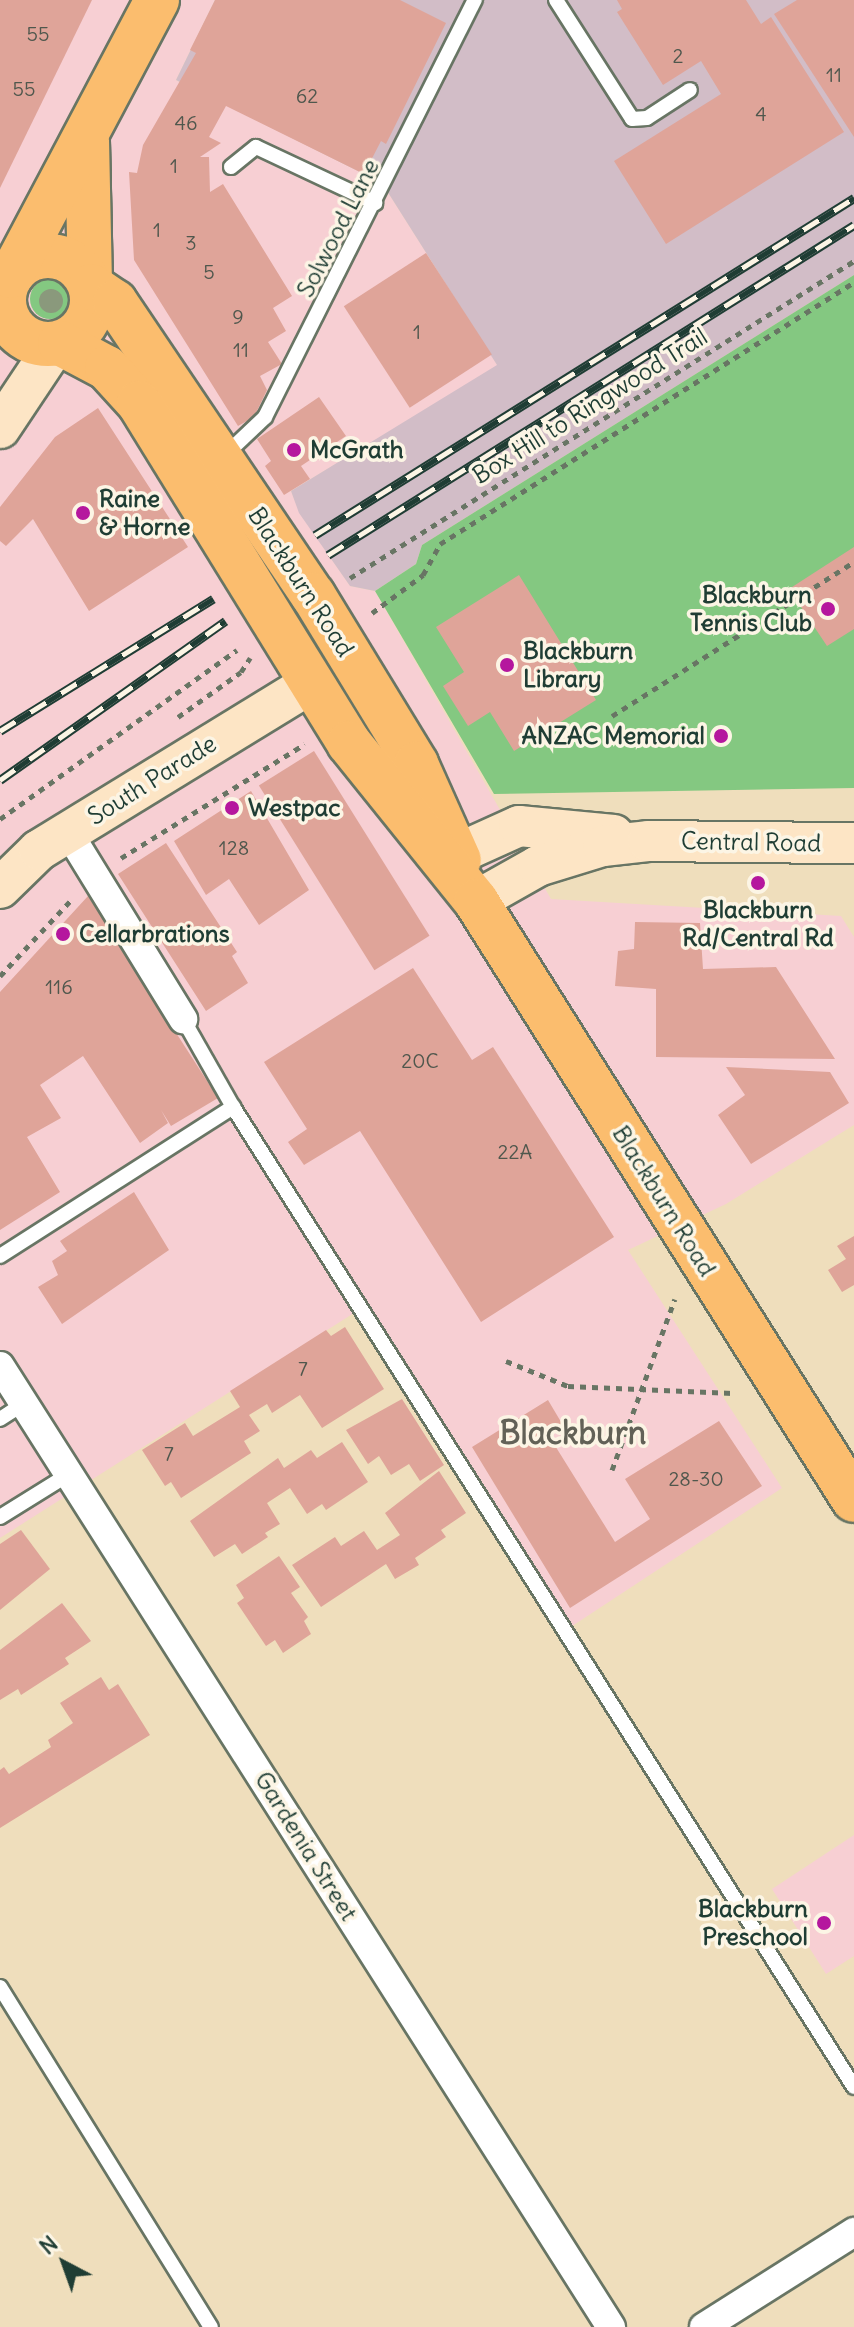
<!DOCTYPE html>
<style>
body{margin:0}
#map{position:relative;width:854px;height:2327px;overflow:hidden;background:#efdebc;font-family:Delius,sans-serif}
div>[style]{position:absolute}
[style*='--x']{left:calc(var(--x)*1px);top:calc(var(--y)*1px);width:calc(var(--w)*1px);rotate:calc(var(--a)*1deg)}
.built>*{inset:0;background:#f7cfd3}
.industrial>*{inset:0;background:#d2bdc7}
.green>*{inset:0;background:#84c881}
.round{border-radius:50%}
.building>*{inset:0;background:#dfa499;transform-origin:0 0}
.path>*{height:5px;margin-top:-2.5px;transform-origin:0;background:repeating-linear-gradient(90deg,#687564 0 6px,transparent 0 12px)}
.roads{filter:drop-shadow(2px 0 #687564) drop-shadow(-2px 0 #687564) drop-shadow(0 2px #687564) drop-shadow(0 -2px #687564)}
.lane>*{height:14px;margin:-7px;padding:0 7px;transform-origin:7px;border-radius:7px;background:#fff}
.street>*{height:28px;margin:-14px;padding:0 14px;transform-origin:14px;border-radius:14px;background:#fff}
.secondary>*{height:40px;margin:-20px;padding:0 20px;transform-origin:20px;border-radius:20px;background:#fde5c5}
.primary>*{height:44px;margin:-22px;padding:0 22px;transform-origin:22px;border-radius:22px;background:#fbbd6e}
.primary>.ring{margin:-22px;padding:0;box-sizing:content-box;background:none;border:44px solid #fbbd6e;border-radius:50%}
.rail>*{height:9px;margin-top:-4.5px;transform-origin:0;background:repeating-linear-gradient(90deg,#fcf5e5 0 18px,#1f3d34 0 36px);box-sizing:border-box;border-block:2px solid #1f3d34}
.trees>*{width:24px;height:24px;margin:-12px;border-radius:50%;background:#8a997c}
.dots>*{width:22px;height:22px;translate:-50% -50%;box-sizing:border-box;border:4px solid #fcf5e5;border-radius:50%}
span{translate:-50% -50%;white-space:nowrap;text-align:center;line-height:1.15;-webkit-text-stroke:7px #fcf5e5;paint-order:stroke}
.number-label{font-size:20px;color:#4f574d}
.number-label span{-webkit-text-stroke-width:0}
.street-label{font-size:24px;color:#1f3d34}
.poi-label{font-size:24px;color:#1f3d34;font-weight:700}
.left{translate:0 -50%;text-align:left}
.right{translate:-100% -50%;text-align:right}
.district-label{font-size:32px;color:#626157;font-weight:700}
.north{position:absolute;left:24px;top:2223px;width:80px;height:80px;-webkit-text-stroke:6px #fcf5e5;paint-order:stroke;rotate:319deg;font-size:22px;font-weight:700;line-height:32px;text-align:center;color:#1f3d34}
.north::after{content:'';display:block;margin:auto;width:28px;height:36px;background:#1f3d34;clip-path:polygon(50% 0,100% 100%,50% 72%,0 100%)}
</style>
<div id="map">
<div class="built">
<i style="clip-path:polygon(0 0,215px 0,176px 80px,382px 183px,498px 366px,291px 491px,300px 513px,350px 586px,375px 591px,551px 899px,841px 916px,854px 937px,854px 1125px,726px 1204px,628px 1250px,782px 1488px,557px 1636px,354px 1313px,0 1538px)"></i>
<i style="clip-path:polygon(854px 1835px,854px 1956px,826px 1974px,772px 1889px)"></i>
</div>
<div class="industrial">
<i style="clip-path:polygon(215px 0,854px 0,854px 275px,422px 545px,416px 564px,375px 591px,350px 586px,299px 513px,291px 491px,497px 365px,382px 183px,176px 80px)"></i>
</div>
<div class="green">
<i style="clip-path:polygon(854px 275px,854px 788px,494px 794px,375px 591px,416px 564px,422px 545px)"></i>
<i class="round" style="left:30px;top:279px;width:40px;height:40px"></i>
</div>
<div class="building">
<i style="clip-path:polygon(0 0,92px 0,0 188px)"></i>
<i style="clip-path:polygon(215px 0,400px 0,446px 23px,386px 144px,381px 141px,364px 174px,226px 106px,209px 137px,221px 143px,200px 157px,209px 157px,210px 192px,223px 184px,292px 296px,273px 308px,286px 331px,268px 342px,282px 364px,260px 376px,267px 390px,254px 417px,238px 426px,134px 260px,129px 172px,137px 173px,143px 145px,196px 53px,190px 50px)"></i>
<i style="clip-path:polygon(617px 0,746px 0,761px 24px,771px 17px,844px 132px,666px 244px,614px 161px,721px 94px,701px 61px,663px 85px,617px 12px,622px 9px)"></i>
<i style="clip-path:polygon(797px 0,854px 0,854px 137px,774px 14px)"></i>
<i style="left:426px;top:253px;width:121px;height:98px;rotate:57deg"></i>
<i style="clip-path:polygon(319px 397px,346px 436px,301px 466px,310px 479px,284px 495px,265px 466px,271px 461px,257px 439px)"></i>
<i style="clip-path:polygon(98px 408px,188px 547px,89px 611px,33px 519px,6px 546px,0 541px,0 507px,55px 437px)"></i>
<i style="clip-path:polygon(854px 547px,854px 629px,827px 646px,789px 589px)"></i>
<i style="clip-path:polygon(519px 575px,596px 700px,514px 751px,490px 712px,468px 726px,443px 686px,464px 672px,436px 627px)"></i>
<i style="left:314px;top:751px;width:218px;height:65px;rotate:58deg"></i>
<i style="clip-path:polygon(251px 791px,309px 890px,259px 925px,229px 879px,206px 895px,174px 841px)"></i>
<i style="clip-path:polygon(166px 843px,237px 952px,232px 956px,248px 983px,206px 1011px,118px 874px)"></i>
<i style="clip-path:polygon(88px 896px,218px 1098px,171px 1126px,161px 1110px,168px 1123px,140px 1143px,83px 1056px,40px 1085px,61px 1118px,27px 1137px,60px 1192px,0 1230px,0 992px)"></i>
<i style="clip-path:polygon(635px 922px,700px 923px,703px 969px,776px 967px,835px 1059px,656px 1057px,656px 989px,615px 986px,618px 951px,634px 949px)"></i>
<i style="clip-path:polygon(413px 968px,472px 1060px,493px 1047px,614px 1237px,481px 1322px,360px 1131px,304px 1165px,288px 1142px,307px 1129px,264px 1062px)"></i>
<i style="clip-path:polygon(726px 1067px,830px 1072px,849px 1103px,751px 1164px,718px 1115px,745px 1095px)"></i>
<i style="clip-path:polygon(134px 1192px,169px 1250px,62px 1324px,38px 1287px,58px 1275px,52px 1261px,67px 1251px,60px 1241px)"></i>
<i style="clip-path:polygon(854px 1236px,854px 1285px,842px 1292px,828px 1270px,846px 1259px,837px 1246px)"></i>
<i style="clip-path:polygon(345px 1327px,384px 1389px,322px 1428px,300px 1395px,272px 1413px,267px 1404px,249px 1415px,260px 1431px,244px 1441px,251px 1453px,181px 1498px,171px 1482px,165px 1486px,142px 1450px,185px 1423px,193px 1436px,240px 1407px,230px 1391px,326px 1330px,331px 1336px)"></i>
<i style="clip-path:polygon(402px 1399px,444px 1465px,420px 1481px,409px 1464px,391px 1475px,379px 1456px,368px 1464px,346px 1430px)"></i>
<i style="clip-path:polygon(548px 1400px,564px 1427px,549px 1436px,615px 1542px,650px 1519px,625px 1479px,719px 1421px,762px 1486px,570px 1608px,472px 1447px)"></i>
<i style="clip-path:polygon(342px 1442px,368px 1482px,326px 1510px,322px 1504px,307px 1514px,290px 1488px,267px 1503px,280px 1524px,265px 1533px,268px 1537px,242px 1554px,235px 1544px,214px 1557px,190px 1521px,278px 1458px,284px 1468px,311px 1450px,317px 1458px)"></i>
<i style="clip-path:polygon(439px 1471px,466px 1513px,441px 1530px,446px 1537px,415px 1558px,419px 1565px,395px 1579px,386px 1564px,321px 1607px,292px 1565px,335px 1537px,341px 1546px,364px 1531px,377px 1550px,400px 1535px,385px 1513px)"></i>
<i style="clip-path:polygon(21px 1530px,50px 1569px,0 1610px,0 1544px)"></i>
<i style="clip-path:polygon(279px 1556px,300px 1587px,291px 1593px,308px 1617px,304px 1621px,311px 1634px,283px 1653px,275px 1640px,266px 1646px,237px 1603px,244px 1598px,236px 1585px)"></i>
<i style="clip-path:polygon(62px 1603px,91px 1641px,65px 1658px,69px 1664px,21px 1695px,18px 1689px,0 1700px,0 1650px)"></i>
<i style="clip-path:polygon(101px 1677px,109px 1690px,118px 1684px,150px 1735px,0 1828px,0 1770px,4px 1767px,9px 1774px,51px 1747px,48px 1740px,73px 1723px,60px 1703px)"></i>
</div>
<div class="path">
<i style="--x:350;--y:578;--w:595;--a:-32.17"></i>
<i style="--x:372;--y:613;--w:64;--a:-36.7"></i>
<i style="--x:423;--y:575;--w:35;--a:-61"></i>
<i style="--x:440;--y:544;--w:490;--a:-32.3"></i>
<i style="--x:612;--y:716;--w:287;--a:-32.5"></i>
<i style="--x:178;--y:717;--w:77;--a:-35.5"></i>
<i style="--x:241;--y:672;--w:17;--a:-57"></i>
<i style="--x:0;--y:819;--w:291;--a:-35.5"></i>
<i style="--x:121;--y:858;--w:216;--a:-31.8"></i>
<i style="--x:0;--y:976;--w:107;--a:-46.9"></i>
<i style="--x:506;--y:1361;--w:67;--a:22"></i>
<i style="--x:568;--y:1386;--w:165;--a:2.4"></i>
<i style="--x:612;--y:1470;--w:182;--a:-69.8"></i>
</div>
<div class="roads">
<div class="lane">
<i style="--x:556;--y:0;--w:141;--a:57.4"></i>
<i style="--x:632;--y:119;--w:15;--a:-4"></i>
<i style="--x:647;--y:118;--w:51;--a:-33.1"></i>
<i style="--x:231;--y:167;--w:32;--a:-39"></i>
<i style="--x:256;--y:147;--w:132;--a:25.2"></i>
<i style="--x:225;--y:455;--w:55;--a:-43.5"></i>
<i style="--x:265;--y:417;--w:467;--a:-63.3"></i>
<i style="--x:183;--y:1019;--w:101;--a:60.4"></i>
<i style="--x:233;--y:1107;--w:1160;--a:57.64"></i>
<i style="--x:0;--y:1256;--w:277;--a:-32.6"></i>
<i style="--x:0;--y:1419;--w:30;--a:-33"></i>
<i style="--x:0;--y:1517;--w:81;--a:-31.9"></i>
<i style="--x:0;--y:1987;--w:400;--a:58.2"></i>
</div>
<div class="street">
<i style="--x:68;--y:832;--w:220;--a:58.4"></i>
<i style="--x:0;--y:1366;--w:1139;--a:57.55"></i>
<i style="--x:704;--y:2327;--w:178;--a:-32.3"></i>
</div>
<div class="secondary">
<i style="--x:0;--y:428;--w:101;--a:-56.3"></i>
<i style="--x:457;--y:854;--w:68;--a:-24.3"></i>
<i style="--x:519;--y:826;--w:95;--a:5.4"></i>
<i style="--x:0;--y:888;--w:54;--a:-44.3"></i>
<i style="--x:39;--y:850;--w:320;--a:-31.5"></i>
<i style="--x:476;--y:901;--w:71;--a:-29.4"></i>
<i style="--x:538;--y:866;--w:68;--a:-17.1"></i>
<i style="--x:603;--y:846;--w:45;--a:-6.3"></i>
<i style="--x:648;--y:841;--w:206;--a:0.6"></i>
</div>
<div class="primary">
<i style="--x:87;--y:141;--w:142;--a:88.8"></i>
<i class="ring" style="left:4px;top:256px;width:44px;height:44px"></i>
<i style="--x:11;--y:276;--w:312;--a:-62.1"></i>
<i style="--x:91;--y:286;--w:29;--a:34"></i>
<i style="--x:115;--y:302;--w:354;--a:56"></i>
<i style="--x:313;--y:595;--w:198;--a:58.6"></i>
<i style="--x:416;--y:764;--w:105;--a:65.9"></i>
<i style="--x:60;--y:343;--w:53;--a:28"></i>
<i style="--x:107;--y:368;--w:47;--a:47.6"></i>
<i style="--x:139;--y:403;--w:400;--a:58.3"></i>
<i style="--x:349;--y:743;--w:203;--a:51.2"></i>
<i style="--x:476;--y:901;--w:708;--a:57.75"></i>
</div>
</div>
<div class="rail">
<i style="--x:315;--y:535;--w:636;--a:-32.01"></i>
<i style="--x:328;--y:555;--w:621;--a:-32.1"></i>
<i style="--x:0;--y:731;--w:251;--a:-31.8"></i>
<i style="--x:0;--y:780;--w:276;--a:-35.2"></i>
</div>
<div class="trees">
<i style="left:51px;top:301px"></i>
</div>
<div class="dots">
<i style="left:294px;top:450px;background:#b5179e"></i>
<i style="left:83px;top:513px;background:#b5179e"></i>
<i style="left:828px;top:609px;background:#b5179e"></i>
<i style="left:507px;top:665px;background:#b5179e"></i>
<i style="left:721px;top:736px;background:#b5179e"></i>
<i style="left:232px;top:808px;background:#b5179e"></i>
<i style="left:758px;top:883px;background:#b5179e"></i>
<i style="left:63px;top:934px;background:#b5179e"></i>
<i style="left:824px;top:1923px;background:#b5179e"></i>
</div>
<div class="number-label">
<span style="left:38px;top:33px">55</span>
<span style="left:678px;top:55px">2</span>
<span style="left:834px;top:74px">11</span>
<span style="left:24px;top:88px">55</span>
<span style="left:307px;top:95px">62</span>
<span style="left:761px;top:113px">4</span>
<span style="left:186px;top:122px">46</span>
<span style="left:174px;top:165px">1</span>
<span style="left:157px;top:229px">1</span>
<span style="left:191px;top:242px">3</span>
<span style="left:209px;top:271px">5</span>
<span style="left:238px;top:316px">9</span>
<span style="left:417px;top:331px">1</span>
<span style="left:241px;top:349px">11</span>
<span style="left:234px;top:847px">128</span>
<span style="left:59px;top:986px">116</span>
<span style="left:420px;top:1060px">20C</span>
<span style="left:515px;top:1151px">22A</span>
<span style="left:303px;top:1368px">7</span>
<span style="left:169px;top:1453px">7</span>
<span style="left:696px;top:1478px">28-30</span>
</div>
<div class="street-label">
<span style="left:338px;top:228px;rotate:-63deg">Solwood Lane</span>
<span style="left:590px;top:406px;rotate:-32deg">Box Hill to Ringwood Trail</span>
<span style="left:301px;top:582px;rotate:57deg">Blackburn Road</span>
<span style="left:152px;top:780px;rotate:-32deg">South Parade</span>
<span style="left:751px;top:842px;rotate:1deg">Central Road</span>
<span style="left:664px;top:1201px;rotate:58deg">Blackburn Road</span>
<span style="left:306px;top:1846px;rotate:58deg">Gardenia Street</span>
</div>
<div class="poi-label">
<span class="left" style="left:310px;top:450px">McGrath</span>
<span class="left" style="left:99px;top:513px">Raine<br>&amp; Horne</span>
<span class="right" style="left:812px;top:609px">Blackburn<br>Tennis Club</span>
<span class="left" style="left:523px;top:665px">Blackburn<br>Library</span>
<span class="right" style="left:705px;top:736px">ANZAC Memorial</span>
<span class="left" style="left:248px;top:808px">Westpac</span>
<span style="left:758px;top:924px">Blackburn<br>Rd/Central Rd</span>
<span class="left" style="left:79px;top:934px">Cellarbrations</span>
<span class="right" style="left:808px;top:1923px">Blackburn<br>Preschool</span>
</div>
<div class="district-label">
<span style="left:573px;top:1433px">Blackburn</span>
</div>
<div class="north">N</div>
</div>
